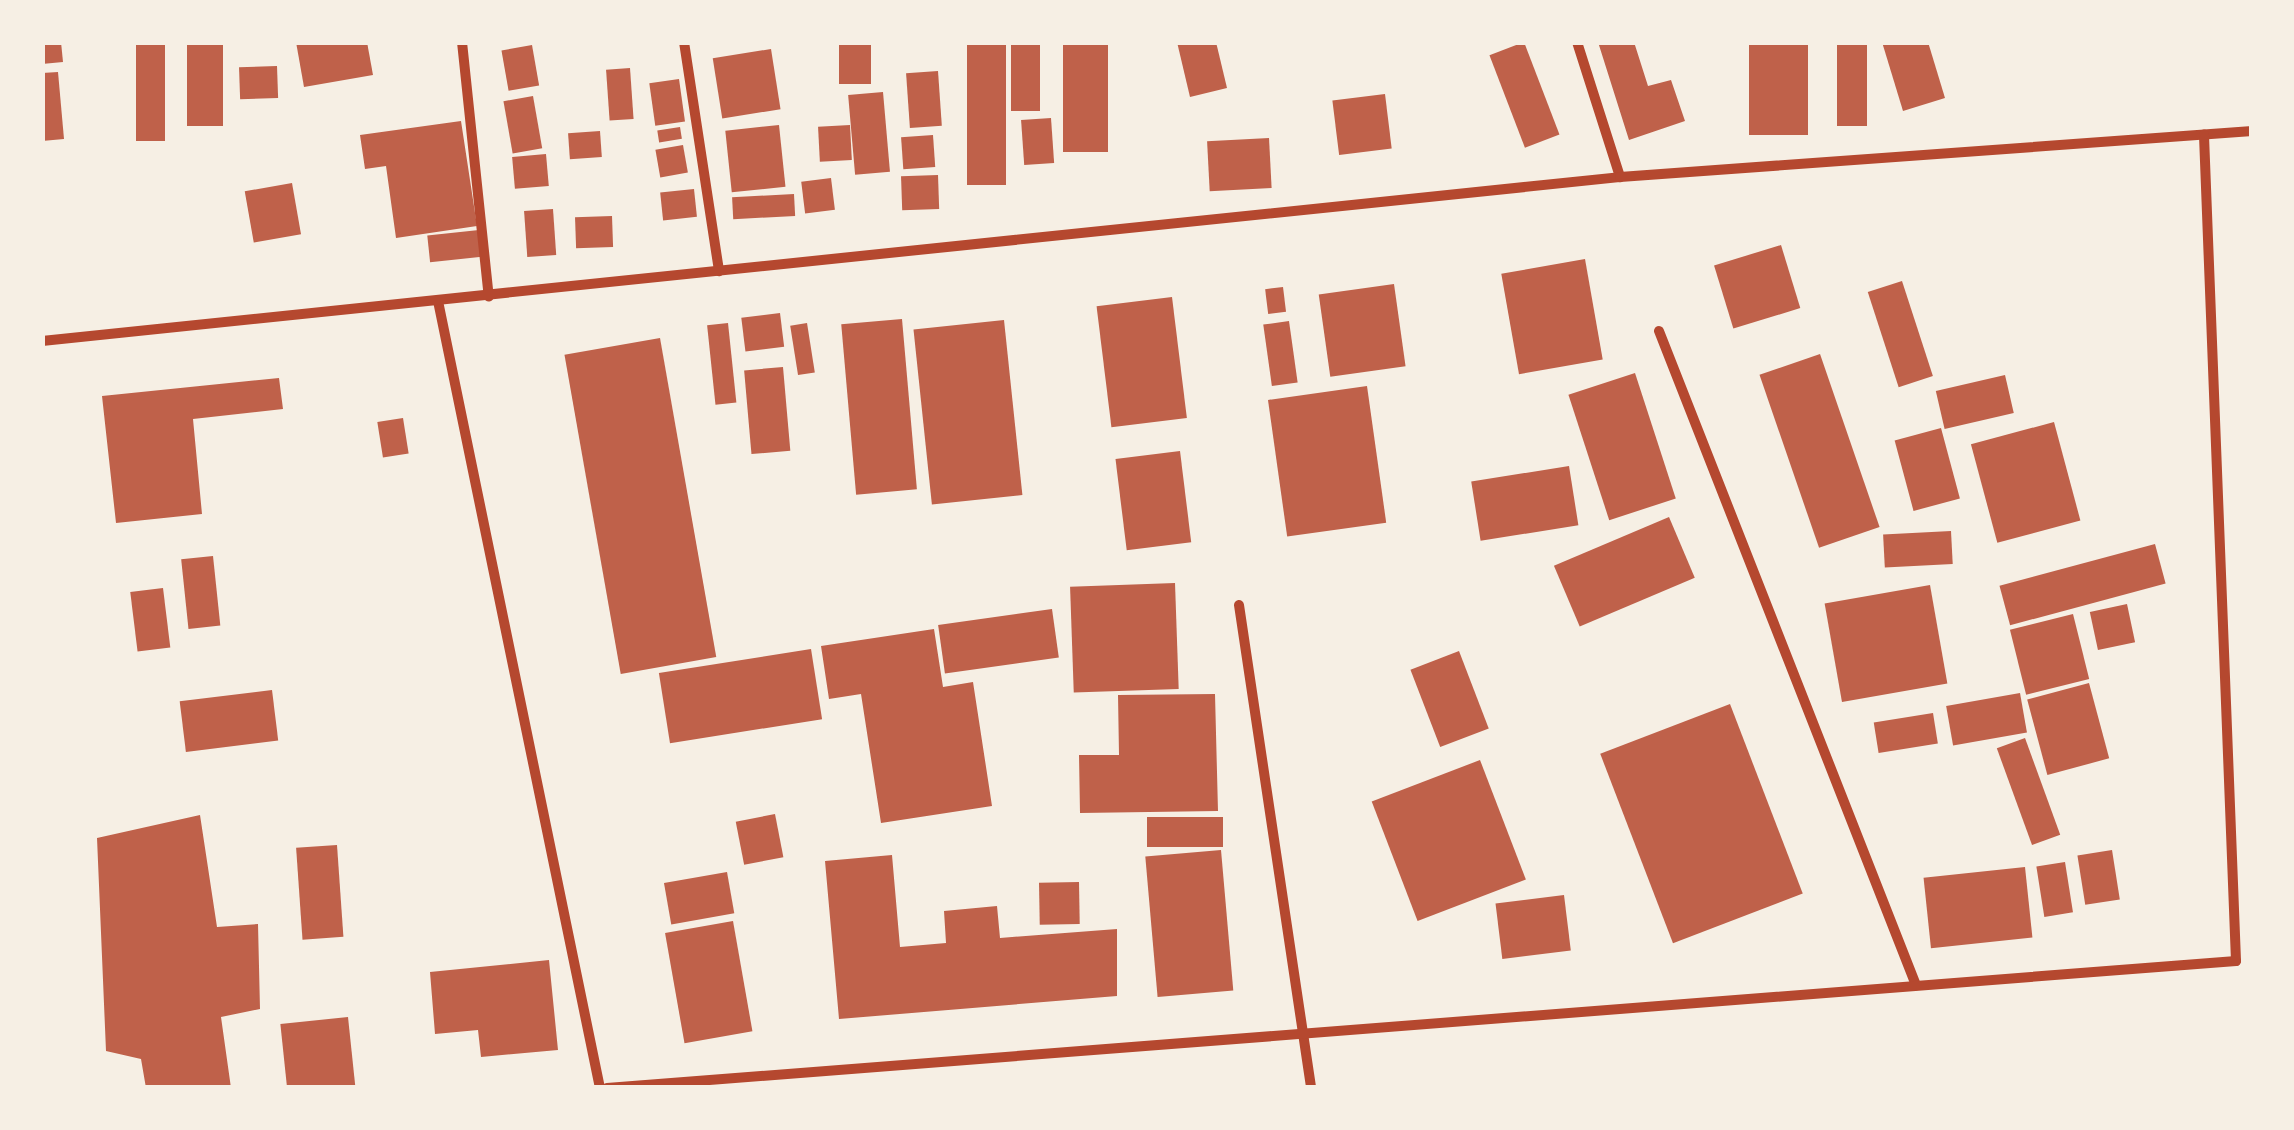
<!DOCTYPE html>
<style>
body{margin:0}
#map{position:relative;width:2294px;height:1130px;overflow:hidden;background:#f6efe4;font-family:Spectral,serif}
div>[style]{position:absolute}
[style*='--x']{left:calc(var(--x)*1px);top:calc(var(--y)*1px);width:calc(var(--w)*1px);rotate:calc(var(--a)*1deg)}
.building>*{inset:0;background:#bf614a;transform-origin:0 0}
.minor>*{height:10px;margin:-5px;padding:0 5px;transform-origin:5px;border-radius:5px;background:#b5482f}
span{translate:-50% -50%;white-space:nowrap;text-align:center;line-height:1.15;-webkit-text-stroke:10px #f6efe4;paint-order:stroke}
.frame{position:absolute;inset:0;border:45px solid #f6efe4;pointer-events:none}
</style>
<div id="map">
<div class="building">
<i style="clip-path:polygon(42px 42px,61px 42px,63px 62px,42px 64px)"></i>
<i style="left:136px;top:42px;width:29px;height:99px"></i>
<i style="left:187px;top:42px;width:36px;height:84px"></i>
<i style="clip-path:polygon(296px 42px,367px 42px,373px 75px,304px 87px)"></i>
<i style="left:839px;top:42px;width:32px;height:42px"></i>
<i style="left:967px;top:42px;width:39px;height:143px"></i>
<i style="left:1011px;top:42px;width:29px;height:69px"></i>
<i style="left:1063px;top:42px;width:45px;height:110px"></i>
<i style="clip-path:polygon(1177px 42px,1216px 42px,1227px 88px,1190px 97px)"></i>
<i style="left:1524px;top:42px;width:99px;height:37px;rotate:69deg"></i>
<i style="clip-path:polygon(1598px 42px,1634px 42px,1648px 86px,1671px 80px,1685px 121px,1629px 140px)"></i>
<i style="left:1749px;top:42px;width:59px;height:93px"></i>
<i style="left:1837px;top:42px;width:30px;height:84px"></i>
<i style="clip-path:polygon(1882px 42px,1928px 42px,1945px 98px,1903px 111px)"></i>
<i style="left:532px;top:45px;width:41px;height:31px;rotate:80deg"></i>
<i style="left:771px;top:49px;width:61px;height:59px;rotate:81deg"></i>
<i style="left:277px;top:66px;width:32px;height:38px;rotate:88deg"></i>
<i style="left:630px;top:68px;width:51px;height:24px;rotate:86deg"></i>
<i style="left:938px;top:71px;width:55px;height:32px;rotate:86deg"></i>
<i style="clip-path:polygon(58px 72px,64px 139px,42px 141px,42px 73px)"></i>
<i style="left:679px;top:79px;width:43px;height:30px;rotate:82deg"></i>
<i style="left:883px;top:92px;width:80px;height:35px;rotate:85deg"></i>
<i style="left:1385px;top:94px;width:55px;height:53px;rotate:83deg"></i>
<i style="left:533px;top:96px;width:53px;height:30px;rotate:80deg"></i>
<i style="left:1051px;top:118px;width:45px;height:30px;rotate:86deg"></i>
<i style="clip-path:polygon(461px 121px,477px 226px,396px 238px,386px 166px,365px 169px,360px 135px)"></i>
<i style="left:779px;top:125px;width:62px;height:54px;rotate:84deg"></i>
<i style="left:850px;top:125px;width:35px;height:32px;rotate:87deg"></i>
<i style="left:680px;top:127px;width:12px;height:23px;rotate:81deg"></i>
<i style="left:600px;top:131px;width:26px;height:32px;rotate:86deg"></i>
<i style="left:933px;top:135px;width:32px;height:32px;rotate:86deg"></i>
<i style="left:1269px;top:138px;width:50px;height:62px;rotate:87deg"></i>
<i style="left:683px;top:145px;width:28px;height:28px;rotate:80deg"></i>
<i style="left:546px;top:154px;width:32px;height:34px;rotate:85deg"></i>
<i style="left:938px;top:175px;width:34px;height:37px;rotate:88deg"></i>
<i style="left:831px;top:178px;width:32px;height:30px;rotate:83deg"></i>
<i style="left:292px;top:183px;width:52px;height:48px;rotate:80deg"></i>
<i style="left:694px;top:189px;width:28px;height:34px;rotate:84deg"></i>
<i style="left:794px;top:194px;width:22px;height:62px;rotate:87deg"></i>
<i style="left:553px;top:209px;width:46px;height:29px;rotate:86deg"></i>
<i style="left:612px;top:216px;width:31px;height:37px;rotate:88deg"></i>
<i style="left:479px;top:230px;width:27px;height:52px;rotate:84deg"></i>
<i style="left:1781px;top:245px;width:66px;height:70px;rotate:73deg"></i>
<i style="left:1585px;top:259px;width:102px;height:85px;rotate:80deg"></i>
<i style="left:1902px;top:281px;width:100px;height:36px;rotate:72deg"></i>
<i style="left:1394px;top:284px;width:83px;height:76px;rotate:82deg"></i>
<i style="left:1283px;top:287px;width:25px;height:18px;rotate:83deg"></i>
<i style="left:1172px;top:297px;width:122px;height:76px;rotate:83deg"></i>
<i style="left:780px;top:313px;width:34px;height:39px;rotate:83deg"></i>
<i style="left:902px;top:319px;width:171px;height:61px;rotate:85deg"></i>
<i style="left:1004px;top:320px;width:176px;height:91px;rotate:84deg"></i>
<i style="left:1289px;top:321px;width:62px;height:26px;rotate:82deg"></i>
<i style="left:728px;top:323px;width:80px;height:21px;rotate:84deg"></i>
<i style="left:807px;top:323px;width:50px;height:17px;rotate:81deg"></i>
<i style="left:660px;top:338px;width:324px;height:97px;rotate:80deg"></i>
<i style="left:1820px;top:354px;width:183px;height:64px;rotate:71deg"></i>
<i style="left:783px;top:367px;width:84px;height:39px;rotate:85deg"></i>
<i style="left:1635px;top:373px;width:132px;height:70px;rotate:72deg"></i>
<i style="left:2005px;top:375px;width:39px;height:71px;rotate:77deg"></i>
<i style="clip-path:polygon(279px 378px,283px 409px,193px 419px,202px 514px,116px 523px,102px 396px)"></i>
<i style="left:1367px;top:386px;width:138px;height:100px;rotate:82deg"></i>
<i style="left:403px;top:418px;width:36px;height:26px;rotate:81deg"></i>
<i style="left:2054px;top:422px;width:102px;height:86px;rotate:75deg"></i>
<i style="left:1941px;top:428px;width:73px;height:48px;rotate:75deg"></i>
<i style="left:1180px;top:451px;width:92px;height:65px;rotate:83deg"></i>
<i style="left:1569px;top:466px;width:60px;height:99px;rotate:81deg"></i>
<i style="left:1669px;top:517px;width:66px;height:125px;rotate:67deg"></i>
<i style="left:1951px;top:531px;width:33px;height:68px;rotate:87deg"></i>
<i style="left:2155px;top:544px;width:41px;height:161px;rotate:75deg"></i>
<i style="left:213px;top:556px;width:70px;height:32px;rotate:84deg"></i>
<i style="left:1175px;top:583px;width:106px;height:105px;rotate:88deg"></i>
<i style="left:1930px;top:585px;width:100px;height:107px;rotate:80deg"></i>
<i style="left:163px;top:588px;width:60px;height:33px;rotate:83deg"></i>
<i style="left:2127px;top:604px;width:39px;height:38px;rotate:78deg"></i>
<i style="left:1052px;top:609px;width:49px;height:115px;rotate:82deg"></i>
<i style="left:2073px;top:614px;width:67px;height:65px;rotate:76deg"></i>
<i style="clip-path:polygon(934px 629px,943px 687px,973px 682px,992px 806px,881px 823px,861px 694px,829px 699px,821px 646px)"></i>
<i style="left:811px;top:649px;width:71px;height:154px;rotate:81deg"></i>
<i style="left:1459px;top:651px;width:83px;height:52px;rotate:69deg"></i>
<i style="left:2089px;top:683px;width:78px;height:64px;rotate:75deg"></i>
<i style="left:272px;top:690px;width:51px;height:93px;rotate:83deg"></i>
<i style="left:2020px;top:693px;width:40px;height:75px;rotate:80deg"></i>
<i style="clip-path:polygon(1215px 694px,1218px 811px,1080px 813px,1079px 755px,1119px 755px,1118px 695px)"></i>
<i style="left:1730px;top:704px;width:203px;height:139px;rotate:69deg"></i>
<i style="left:1933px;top:713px;width:31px;height:60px;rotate:81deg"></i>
<i style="left:2025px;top:738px;width:103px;height:30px;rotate:70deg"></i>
<i style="left:1480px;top:760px;width:128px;height:116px;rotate:69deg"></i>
<i style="left:775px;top:814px;width:44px;height:40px;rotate:79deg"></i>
<i style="clip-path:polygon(200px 815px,217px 927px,258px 924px,260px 1009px,221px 1017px,231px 1088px,146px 1088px,141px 1059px,106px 1051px,97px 838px)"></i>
<i style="left:1223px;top:817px;width:30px;height:76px;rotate:90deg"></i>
<i style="left:337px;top:845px;width:92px;height:41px;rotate:86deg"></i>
<i style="left:1221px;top:850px;width:141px;height:76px;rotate:85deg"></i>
<i style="left:2112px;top:850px;width:50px;height:35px;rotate:81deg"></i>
<i style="clip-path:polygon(892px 855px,900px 947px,946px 943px,944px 911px,997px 906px,1000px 938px,1117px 929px,1117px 996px,839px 1019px,825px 861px)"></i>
<i style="left:2065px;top:862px;width:51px;height:29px;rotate:81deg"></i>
<i style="left:2025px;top:867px;width:71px;height:102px;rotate:84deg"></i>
<i style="left:727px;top:872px;width:42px;height:64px;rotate:80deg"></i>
<i style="left:1079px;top:882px;width:42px;height:40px;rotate:89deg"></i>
<i style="left:1564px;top:895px;width:56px;height:69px;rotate:83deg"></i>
<i style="left:733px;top:921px;width:112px;height:69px;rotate:80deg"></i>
<i style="clip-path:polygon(549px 960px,558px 1050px,481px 1057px,478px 1030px,435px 1034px,430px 972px)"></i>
<i style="left:348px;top:1017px;width:71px;height:68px;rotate:84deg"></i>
</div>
<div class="minor">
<i style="--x:462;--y:42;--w:256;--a:84"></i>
<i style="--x:684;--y:42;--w:232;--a:81.3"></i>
<i style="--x:1577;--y:42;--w:142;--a:72.3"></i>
<i style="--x:438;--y:301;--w:804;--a:78.37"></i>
<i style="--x:1659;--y:331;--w:703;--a:68.55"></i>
<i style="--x:42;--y:341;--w:1586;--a:-5.93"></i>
<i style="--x:1620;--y:177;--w:634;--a:-4.16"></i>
<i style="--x:1239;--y:605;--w:488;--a:81.5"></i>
<i style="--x:607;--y:1088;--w:1634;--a:-4.46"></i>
<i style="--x:2236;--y:961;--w:827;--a:-92.22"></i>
</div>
<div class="frame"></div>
</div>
